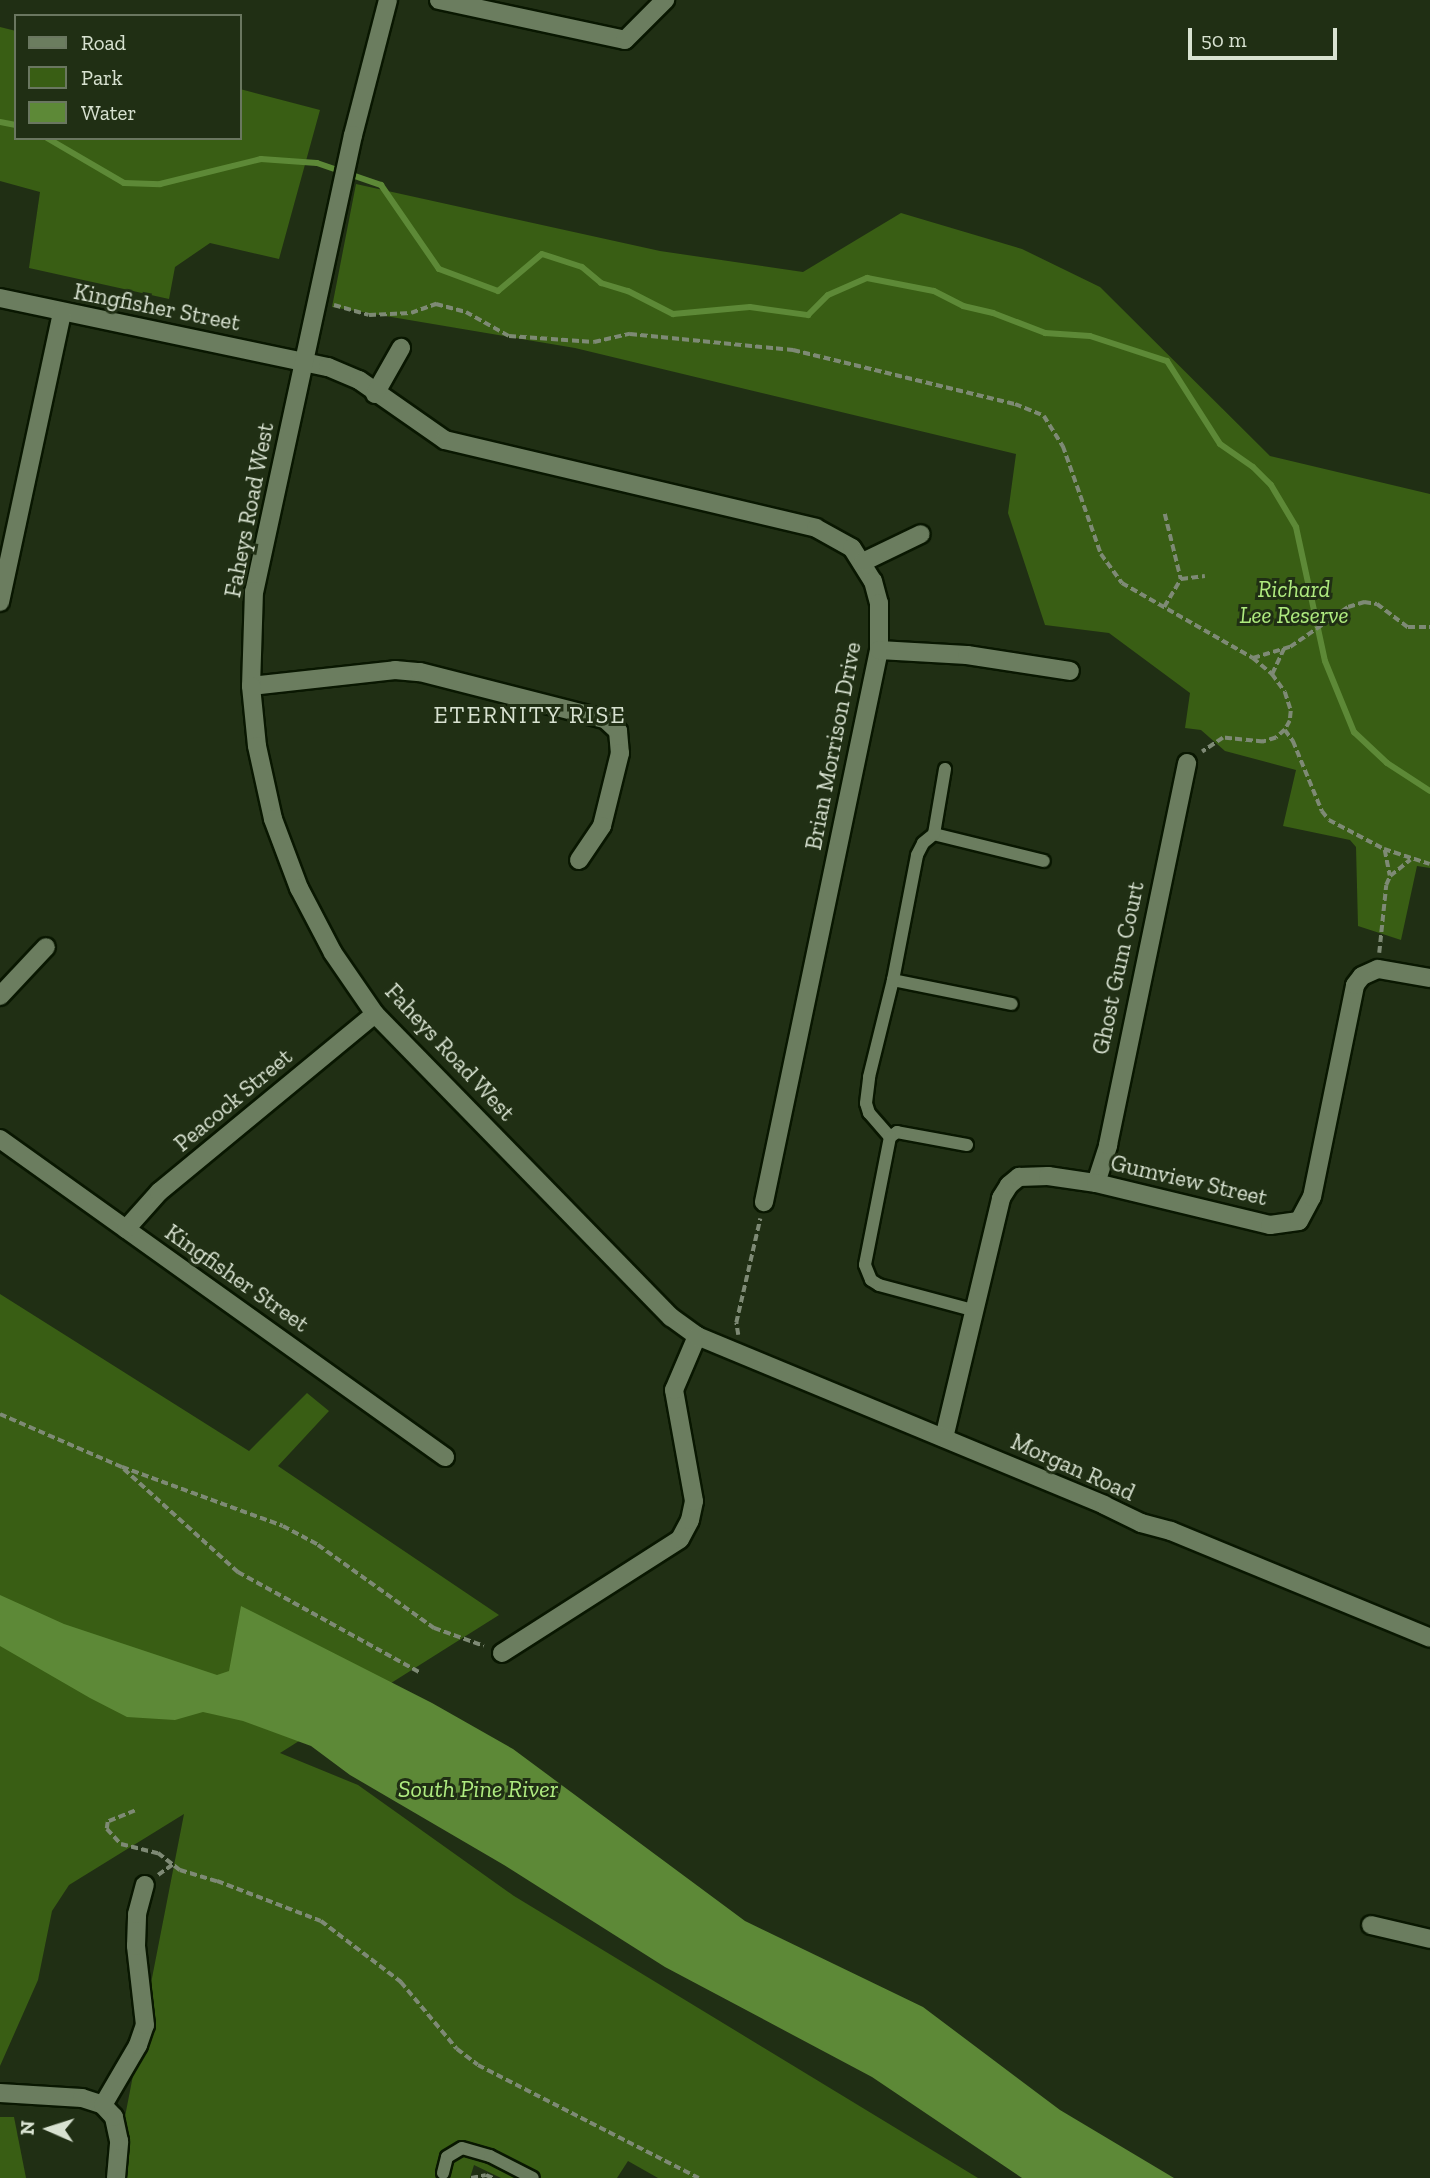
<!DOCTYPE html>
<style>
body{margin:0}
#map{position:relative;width:1430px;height:2178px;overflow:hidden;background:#202f14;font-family:"Zilla Slab",serif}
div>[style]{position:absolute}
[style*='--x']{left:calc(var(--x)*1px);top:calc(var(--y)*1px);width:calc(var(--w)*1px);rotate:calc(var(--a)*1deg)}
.green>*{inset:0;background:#395e14}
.water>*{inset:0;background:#5d8937}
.stream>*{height:6px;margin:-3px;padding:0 3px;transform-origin:3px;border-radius:3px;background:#5d8937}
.path>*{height:3.5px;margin-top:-1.75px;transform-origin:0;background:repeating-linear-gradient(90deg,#7e8a75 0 7px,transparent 0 10.5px)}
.roads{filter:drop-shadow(2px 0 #091701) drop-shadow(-2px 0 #091701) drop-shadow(0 2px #091701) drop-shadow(0 -2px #091701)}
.service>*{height:12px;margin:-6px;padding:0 6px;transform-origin:6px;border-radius:6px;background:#6b7d5f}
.minor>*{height:18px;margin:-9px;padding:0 9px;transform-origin:9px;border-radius:9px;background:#6b7d5f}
.tertiary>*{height:18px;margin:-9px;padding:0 9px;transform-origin:9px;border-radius:9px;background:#6b7d5f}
span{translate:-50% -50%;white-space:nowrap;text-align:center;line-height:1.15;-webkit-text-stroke:6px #202f14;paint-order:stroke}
.street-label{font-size:23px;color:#d8e2d1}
.park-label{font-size:23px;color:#afeb7f;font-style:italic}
.neighbourhood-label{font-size:24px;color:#d8e2d1;letter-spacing:2px}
.water-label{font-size:24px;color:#afeb80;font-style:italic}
.legend{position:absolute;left:14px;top:14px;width:228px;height:126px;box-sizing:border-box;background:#202f14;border:2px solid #6a7760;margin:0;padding:9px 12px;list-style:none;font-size:21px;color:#d8e2d1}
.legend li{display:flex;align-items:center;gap:14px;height:35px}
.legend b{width:35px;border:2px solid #6a7760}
.north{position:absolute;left:14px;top:2094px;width:70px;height:70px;-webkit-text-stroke:5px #202f14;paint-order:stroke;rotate:273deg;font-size:19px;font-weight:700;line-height:28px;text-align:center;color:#d8e2d1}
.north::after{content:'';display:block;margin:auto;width:24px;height:32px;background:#d8e2d1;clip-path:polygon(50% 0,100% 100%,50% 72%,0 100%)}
.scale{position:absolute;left:1188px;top:28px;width:149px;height:32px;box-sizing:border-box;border:4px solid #d8e2d1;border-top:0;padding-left:9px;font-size:21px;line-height:24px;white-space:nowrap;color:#d8e2d1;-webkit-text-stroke:5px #202f14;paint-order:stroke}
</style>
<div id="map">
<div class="green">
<i style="clip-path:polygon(0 27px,16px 31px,16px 138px,240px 138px,240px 89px,320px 110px,279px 259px,210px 243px,175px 267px,169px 299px,29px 268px,40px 192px,0 181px)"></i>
<i style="clip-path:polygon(356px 184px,660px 251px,803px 272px,901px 213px,1022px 249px,1100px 287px,1270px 456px,1430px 494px,1430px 868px,1417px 866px,1401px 940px,1358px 926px,1356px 847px,1350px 840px,1283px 826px,1296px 770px,1225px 751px,1201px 730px,1185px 728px,1190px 693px,1109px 633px,1045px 625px,1008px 513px,1016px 454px,575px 348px,332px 307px)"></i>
<i style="clip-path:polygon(0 1294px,249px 1451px,307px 1393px,329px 1411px,278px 1466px,499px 1615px,280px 1753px,358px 1785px,514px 1896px,978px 2178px,658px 2178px,628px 2161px,617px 2178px,501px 2178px,474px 2165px,470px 2178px,113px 2178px,184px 1814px,69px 1885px,52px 1911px,38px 1980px,0 2066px)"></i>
<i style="clip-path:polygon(0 2117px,14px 2117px,26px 2178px,0 2178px)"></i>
</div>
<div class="water">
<i style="clip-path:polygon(0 1595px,64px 1624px,217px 1675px,229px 1671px,241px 1606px,432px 1703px,513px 1749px,745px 1921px,923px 2007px,1060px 2110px,1174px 2178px,1022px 2178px,872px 2077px,665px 1967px,504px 1865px,350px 1775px,311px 1746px,243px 1721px,203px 1712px,175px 1720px,127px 1717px,90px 1698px,0 1646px)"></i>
</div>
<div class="stream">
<i style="--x:0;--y:122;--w:16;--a:11"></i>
<i style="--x:47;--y:138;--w:89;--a:30.3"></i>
<i style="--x:124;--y:183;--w:36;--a:2"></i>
<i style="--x:160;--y:184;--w:104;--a:-13.9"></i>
<i style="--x:261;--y:159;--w:56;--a:4.1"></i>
<i style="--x:317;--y:163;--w:68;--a:19"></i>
<i style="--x:381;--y:185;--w:102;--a:55.4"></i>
<i style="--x:439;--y:269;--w:63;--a:20.4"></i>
<i style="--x:498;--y:291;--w:57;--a:-40.1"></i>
<i style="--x:542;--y:254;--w:42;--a:18"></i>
<i style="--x:582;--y:267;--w:25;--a:40"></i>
<i style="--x:601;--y:283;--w:28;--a:17"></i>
<i style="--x:628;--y:291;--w:51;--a:27.1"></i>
<i style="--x:673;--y:314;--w:77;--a:-5.2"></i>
<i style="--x:750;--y:307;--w:59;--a:7.9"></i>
<i style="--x:808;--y:315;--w:28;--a:-45"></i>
<i style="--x:828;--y:295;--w:43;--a:-23.6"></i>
<i style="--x:867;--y:278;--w:68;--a:11"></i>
<i style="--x:934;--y:291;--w:33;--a:27"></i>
<i style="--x:963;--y:306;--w:31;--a:13"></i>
<i style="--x:993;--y:313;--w:56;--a:21"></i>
<i style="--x:1045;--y:333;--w:45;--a:3.8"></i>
<i style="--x:1090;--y:336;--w:81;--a:18"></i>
<i style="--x:1167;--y:361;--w:98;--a:57.4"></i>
<i style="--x:1220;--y:444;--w:40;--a:34.9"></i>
<i style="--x:1253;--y:467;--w:25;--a:45"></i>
<i style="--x:1271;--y:485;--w:49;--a:59.2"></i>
<i style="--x:1296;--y:527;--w:137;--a:77.8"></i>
<i style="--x:1325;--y:661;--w:77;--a:67.8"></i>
<i style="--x:1354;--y:732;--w:45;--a:43.2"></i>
<i style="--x:1387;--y:763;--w:51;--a:33.1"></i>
</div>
<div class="path">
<i style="--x:334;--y:305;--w:36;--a:16"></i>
<i style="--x:369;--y:315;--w:42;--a:-2.7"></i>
<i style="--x:411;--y:313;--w:27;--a:-20"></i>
<i style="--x:436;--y:304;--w:31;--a:15"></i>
<i style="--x:466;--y:312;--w:49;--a:29.2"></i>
<i style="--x:509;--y:336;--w:85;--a:4"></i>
<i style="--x:594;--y:342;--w:37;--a:-13"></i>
<i style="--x:630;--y:334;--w:164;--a:5.6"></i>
<i style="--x:793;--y:350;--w:228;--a:13.7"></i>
<i style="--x:1015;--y:404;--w:31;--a:22"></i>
<i style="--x:1044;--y:416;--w:36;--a:58"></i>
<i style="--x:1063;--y:446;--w:114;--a:70.6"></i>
<i style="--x:1101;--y:554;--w:36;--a:54"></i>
<i style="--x:1122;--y:583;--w:151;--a:29.8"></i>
<i style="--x:1253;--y:658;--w:25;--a:40"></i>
<i style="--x:1272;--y:674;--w:22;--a:54"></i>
<i style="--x:1285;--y:692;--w:20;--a:72"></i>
<i style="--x:1291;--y:711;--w:10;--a:96"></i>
<i style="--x:1290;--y:721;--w:10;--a:119"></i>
<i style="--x:1285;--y:730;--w:12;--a:138"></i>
<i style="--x:1276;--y:738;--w:14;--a:163"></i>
<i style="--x:1263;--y:742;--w:40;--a:-174.3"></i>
<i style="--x:1223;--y:738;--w:25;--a:146"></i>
<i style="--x:1165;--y:514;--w:67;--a:76.2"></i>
<i style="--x:1181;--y:579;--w:24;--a:-7"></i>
<i style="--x:1164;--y:607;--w:33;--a:-59"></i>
<i style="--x:1253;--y:658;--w:39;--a:-17"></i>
<i style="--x:1290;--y:647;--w:70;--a:-34.6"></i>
<i style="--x:1348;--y:607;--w:17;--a:-17"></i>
<i style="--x:1364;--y:602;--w:13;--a:9"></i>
<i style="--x:1377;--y:604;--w:39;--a:37"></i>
<i style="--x:1408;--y:627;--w:22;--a:0"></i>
<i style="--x:1272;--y:674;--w:29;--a:-65"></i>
<i style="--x:1285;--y:730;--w:14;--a:54"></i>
<i style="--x:1293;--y:741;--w:76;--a:67.5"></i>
<i style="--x:1322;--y:811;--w:11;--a:52"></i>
<i style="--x:1329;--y:820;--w:62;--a:27.8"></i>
<i style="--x:1384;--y:849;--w:48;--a:18.1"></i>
<i style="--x:1385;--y:850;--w:26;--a:79"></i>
<i style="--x:1379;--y:953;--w:68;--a:-84.1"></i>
<i style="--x:1386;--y:885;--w:10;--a:-66"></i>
<i style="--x:1390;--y:876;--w:26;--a:-39"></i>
<i style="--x:738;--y:1335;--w:12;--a:-99"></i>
<i style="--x:736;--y:1323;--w:107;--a:-77"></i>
<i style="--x:0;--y:1414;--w:133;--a:23.5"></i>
<i style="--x:122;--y:1467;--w:171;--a:20.1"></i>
<i style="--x:283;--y:1526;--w:40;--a:28"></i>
<i style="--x:318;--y:1545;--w:143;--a:35.6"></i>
<i style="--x:434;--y:1628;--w:53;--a:19.8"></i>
<i style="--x:124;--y:1469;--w:154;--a:42.1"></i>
<i style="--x:238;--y:1572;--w:209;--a:28.9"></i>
<i style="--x:135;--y:1811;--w:29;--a:158"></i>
<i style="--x:108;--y:1822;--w:7;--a:98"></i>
<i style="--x:107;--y:1829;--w:21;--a:47"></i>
<i style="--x:121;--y:1844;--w:38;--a:14"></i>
<i style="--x:158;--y:1853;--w:28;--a:38"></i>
<i style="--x:180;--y:1870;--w:39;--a:17"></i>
<i style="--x:217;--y:1881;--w:111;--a:21"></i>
<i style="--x:321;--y:1921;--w:101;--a:37.3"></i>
<i style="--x:401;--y:1982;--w:87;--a:50.1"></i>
<i style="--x:457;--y:2049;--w:26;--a:37"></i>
<i style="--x:478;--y:2065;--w:248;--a:27.1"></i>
<i style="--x:158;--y:1875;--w:19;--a:-36"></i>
<i style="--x:471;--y:2178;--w:15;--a:-11"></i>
<i style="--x:486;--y:2175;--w:8;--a:23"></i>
</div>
<div class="roads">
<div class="service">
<i style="--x:934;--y:834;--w:113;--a:13.8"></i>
<i style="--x:893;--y:980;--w:121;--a:11.4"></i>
<i style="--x:890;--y:1137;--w:32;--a:-131"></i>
<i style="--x:869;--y:1113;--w:10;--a:-107"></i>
<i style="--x:866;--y:1103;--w:26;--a:-83"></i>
<i style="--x:869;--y:1077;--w:100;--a:-76.1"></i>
<i style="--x:893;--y:980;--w:127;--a:-79.1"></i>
<i style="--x:917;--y:855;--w:13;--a:-63"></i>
<i style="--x:923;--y:843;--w:14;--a:-39"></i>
<i style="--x:934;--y:834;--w:66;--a:-80.4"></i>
<i style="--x:967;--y:1145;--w:71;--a:-169.5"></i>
<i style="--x:897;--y:1132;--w:9;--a:144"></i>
<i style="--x:890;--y:1137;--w:130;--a:101.1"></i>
<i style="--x:865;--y:1265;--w:16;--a:68"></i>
<i style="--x:871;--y:1280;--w:9;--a:32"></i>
<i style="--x:879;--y:1285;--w:100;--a:15"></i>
<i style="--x:443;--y:2173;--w:16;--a:-76"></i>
<i style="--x:447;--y:2157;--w:17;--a:-31"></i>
<i style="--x:462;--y:2148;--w:29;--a:16"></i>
<i style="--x:490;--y:2156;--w:48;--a:27.1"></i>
</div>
<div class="minor">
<i style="--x:439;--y:0;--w:190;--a:12.1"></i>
<i style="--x:625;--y:40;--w:57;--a:-45"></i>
<i style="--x:0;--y:298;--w:335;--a:11.9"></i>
<i style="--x:328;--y:367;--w:34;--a:23"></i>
<i style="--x:359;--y:380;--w:105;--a:34.9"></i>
<i style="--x:445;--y:440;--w:381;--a:13.3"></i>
<i style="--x:816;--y:528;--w:41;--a:29.1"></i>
<i style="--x:852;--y:548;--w:39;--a:58"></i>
<i style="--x:873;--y:581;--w:23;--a:75"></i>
<i style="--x:879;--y:603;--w:47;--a:90"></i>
<i style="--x:879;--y:650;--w:564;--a:101.77"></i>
<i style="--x:375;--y:394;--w:53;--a:-60.5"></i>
<i style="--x:863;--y:562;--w:64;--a:-25.8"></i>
<i style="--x:0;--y:602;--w:296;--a:-77.9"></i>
<i style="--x:879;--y:650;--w:88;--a:3.3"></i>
<i style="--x:967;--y:655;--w:104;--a:8.8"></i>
<i style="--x:251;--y:686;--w:145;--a:-6.3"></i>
<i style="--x:395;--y:670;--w:25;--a:5"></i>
<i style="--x:420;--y:672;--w:191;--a:14.3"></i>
<i style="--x:605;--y:719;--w:18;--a:43"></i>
<i style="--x:618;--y:731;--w:22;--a:85"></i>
<i style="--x:620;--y:753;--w:75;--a:103.9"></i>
<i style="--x:602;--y:826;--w:41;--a:124.1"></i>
<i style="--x:0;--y:996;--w:67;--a:-46.8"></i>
<i style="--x:0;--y:1139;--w:547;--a:35.55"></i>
<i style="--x:1096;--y:1183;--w:40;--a:-72"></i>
<i style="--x:1108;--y:1145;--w:390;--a:-78.3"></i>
<i style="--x:126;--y:1229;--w:50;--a:-48.3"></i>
<i style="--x:159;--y:1192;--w:280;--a:-39.5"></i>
<i style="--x:944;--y:1438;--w:247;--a:-76.6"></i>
<i style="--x:1001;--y:1198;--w:15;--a:-58"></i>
<i style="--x:1009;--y:1185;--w:13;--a:-39"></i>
<i style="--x:1019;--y:1177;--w:29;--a:-2"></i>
<i style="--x:1048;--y:1176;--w:49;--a:8.3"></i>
<i style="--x:1096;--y:1183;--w:179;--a:13.6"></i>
<i style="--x:1270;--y:1225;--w:29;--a:-8"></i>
<i style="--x:1299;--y:1221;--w:27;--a:-62"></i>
<i style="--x:1312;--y:1197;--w:216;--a:-78.5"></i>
<i style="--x:1355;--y:985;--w:11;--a:-52"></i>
<i style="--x:1362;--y:976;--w:17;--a:-24"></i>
<i style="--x:1378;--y:969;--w:53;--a:9.8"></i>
<i style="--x:502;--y:1653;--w:211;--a:-32.6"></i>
<i style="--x:680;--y:1539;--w:21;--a:-62"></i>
<i style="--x:690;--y:1520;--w:19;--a:-78"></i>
<i style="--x:694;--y:1501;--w:113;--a:-100.2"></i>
<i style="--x:674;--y:1390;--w:59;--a:-66.9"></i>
<i style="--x:1371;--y:1925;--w:61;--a:13.3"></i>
<i style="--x:0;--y:2093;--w:82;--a:3.5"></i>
<i style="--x:82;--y:2098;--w:22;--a:18"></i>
<i style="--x:116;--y:2178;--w:37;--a:-85"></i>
<i style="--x:119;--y:2141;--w:25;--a:-102"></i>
<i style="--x:114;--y:2117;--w:16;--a:-133"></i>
<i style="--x:103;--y:2105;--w:69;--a:-59.7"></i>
<i style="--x:138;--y:2045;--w:21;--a:-71"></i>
<i style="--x:145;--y:2025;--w:80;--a:-96.5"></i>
<i style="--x:136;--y:1946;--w:32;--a:-88"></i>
<i style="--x:137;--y:1914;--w:30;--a:-75"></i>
</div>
<div class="tertiary">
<i style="--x:388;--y:0;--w:139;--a:104.5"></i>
<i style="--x:353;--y:135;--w:467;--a:102.2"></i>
<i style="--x:254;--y:591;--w:95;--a:91.8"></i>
<i style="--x:251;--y:686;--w:60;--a:84.3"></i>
<i style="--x:257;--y:746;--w:75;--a:77.6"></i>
<i style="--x:273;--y:819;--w:74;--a:69.4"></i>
<i style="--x:299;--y:888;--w:73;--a:62.4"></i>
<i style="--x:333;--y:953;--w:74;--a:55.5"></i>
<i style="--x:375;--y:1014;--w:424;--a:45.7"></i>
<i style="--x:671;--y:1317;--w:32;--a:36"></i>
<i style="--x:697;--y:1336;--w:441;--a:22.5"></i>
<i style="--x:1104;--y:1505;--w:41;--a:25.9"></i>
<i style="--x:1141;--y:1523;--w:31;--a:15"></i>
<i style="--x:1171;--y:1531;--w:280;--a:22.4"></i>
</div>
</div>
<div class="street-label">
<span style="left:157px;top:307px;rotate:11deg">Kingfisher Street</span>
<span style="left:249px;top:510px;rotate:-79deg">Faheys Road West</span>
<span style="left:833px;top:746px;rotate:-79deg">Brian Morrison Drive</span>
<span style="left:1118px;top:968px;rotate:-78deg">Ghost Gum Court</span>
<span style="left:450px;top:1052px;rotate:47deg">Faheys Road West</span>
<span style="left:233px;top:1100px;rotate:-40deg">Peacock Street</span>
<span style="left:1189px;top:1180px;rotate:13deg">Gumview Street</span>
<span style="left:237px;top:1278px;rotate:35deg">Kingfisher Street</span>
<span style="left:1073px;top:1467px;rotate:24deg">Morgan Road</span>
</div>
<div class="park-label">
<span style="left:1294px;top:602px">Richard<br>Lee Reserve</span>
</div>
<div class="neighbourhood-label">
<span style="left:530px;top:715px">ETERNITY RISE</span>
</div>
<div class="water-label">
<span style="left:478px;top:1789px">South Pine River</span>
</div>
<ul class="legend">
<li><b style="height:9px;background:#6b7d5f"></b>Road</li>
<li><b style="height:19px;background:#395e14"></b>Park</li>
<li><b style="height:19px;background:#5d8937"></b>Water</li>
</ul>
<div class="north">N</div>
<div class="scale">50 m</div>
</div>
